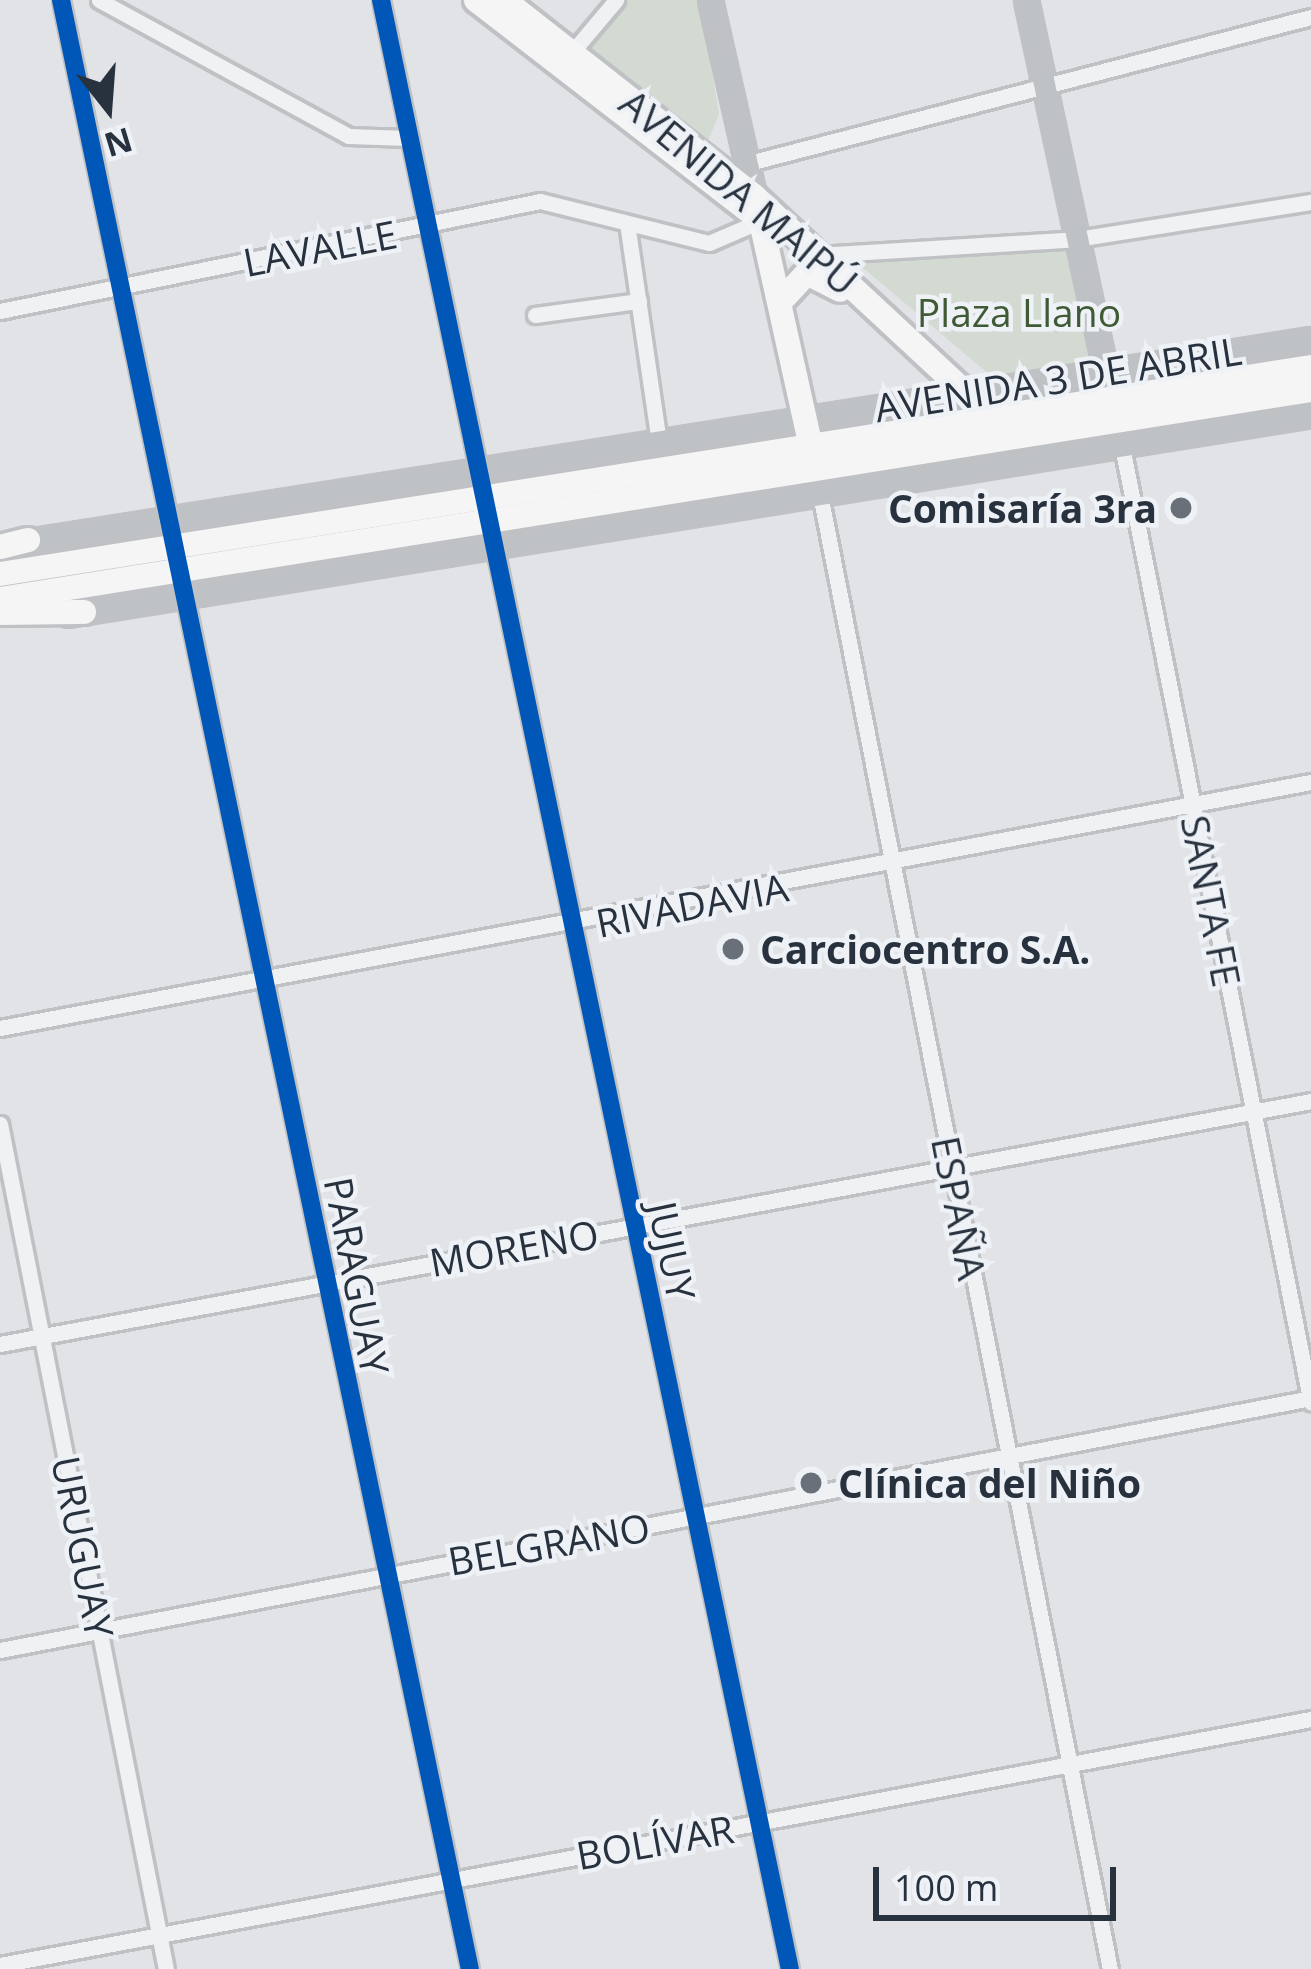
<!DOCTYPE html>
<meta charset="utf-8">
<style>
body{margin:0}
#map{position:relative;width:1311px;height:1969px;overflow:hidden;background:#e1e3e6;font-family:"Open Sans",sans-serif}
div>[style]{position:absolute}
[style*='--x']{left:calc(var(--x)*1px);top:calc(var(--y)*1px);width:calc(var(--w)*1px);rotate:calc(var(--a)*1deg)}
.green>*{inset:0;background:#d2dad1}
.roads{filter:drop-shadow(3px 0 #bfc1c4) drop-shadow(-3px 0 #bfc1c4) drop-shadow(0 3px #bfc1c4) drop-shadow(0 -3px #bfc1c4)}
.minor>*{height:15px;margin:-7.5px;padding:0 7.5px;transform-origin:7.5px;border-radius:7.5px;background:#f0f1f2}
.secondary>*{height:21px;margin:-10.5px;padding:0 10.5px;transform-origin:10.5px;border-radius:10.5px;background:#bfc2c5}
.primary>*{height:24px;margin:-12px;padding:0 12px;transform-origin:12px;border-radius:12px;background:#f5f5f6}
.trunk>*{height:24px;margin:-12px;padding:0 12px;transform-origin:12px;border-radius:12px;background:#f5f5f6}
.cycleway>*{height:18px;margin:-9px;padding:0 9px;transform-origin:9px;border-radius:9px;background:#0057b8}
.dots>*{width:33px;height:33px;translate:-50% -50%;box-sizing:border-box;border:6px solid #eef2f6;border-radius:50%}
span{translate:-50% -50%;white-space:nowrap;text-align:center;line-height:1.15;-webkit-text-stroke:9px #eef2f6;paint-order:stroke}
.street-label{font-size:39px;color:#28323f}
.park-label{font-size:39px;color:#3f5a35}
.poi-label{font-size:39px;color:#28323f;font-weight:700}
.right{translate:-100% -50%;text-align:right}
.left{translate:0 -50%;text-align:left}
.north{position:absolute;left:48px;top:48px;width:120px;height:120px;-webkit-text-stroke:9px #eef2f6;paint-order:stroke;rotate:163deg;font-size:33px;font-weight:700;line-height:48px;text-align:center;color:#28323f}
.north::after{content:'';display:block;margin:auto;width:42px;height:54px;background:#28323f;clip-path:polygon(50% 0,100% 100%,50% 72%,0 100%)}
.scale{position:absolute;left:873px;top:1867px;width:243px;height:54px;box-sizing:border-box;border:6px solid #28323f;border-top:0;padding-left:15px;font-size:36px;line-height:42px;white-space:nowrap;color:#28323f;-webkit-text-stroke:9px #eef2f6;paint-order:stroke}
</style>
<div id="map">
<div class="green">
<i style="clip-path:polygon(628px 0,700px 0,719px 114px,708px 141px,586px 51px)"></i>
<i style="clip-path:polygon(1071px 248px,1096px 362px,996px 380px,856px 262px)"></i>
</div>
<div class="roads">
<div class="minor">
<i style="--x:61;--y:0;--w:2011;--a:78.27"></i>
<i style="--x:99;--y:0;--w:284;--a:28.6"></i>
<i style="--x:348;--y:136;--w:60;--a:1.9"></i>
<i style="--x:381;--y:0;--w:2011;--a:78.27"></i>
<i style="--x:568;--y:57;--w:75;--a:-49.9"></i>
<i style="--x:745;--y:164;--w:585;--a:-14.56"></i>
<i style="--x:627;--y:223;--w:222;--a:81.7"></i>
<i style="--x:817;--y:255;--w:260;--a:-3.5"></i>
<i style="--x:1077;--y:239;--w:237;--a:-9"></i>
<i style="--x:0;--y:311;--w:551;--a:-11.51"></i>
<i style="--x:540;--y:201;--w:174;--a:14"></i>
<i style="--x:709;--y:243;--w:63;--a:-23.3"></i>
<i style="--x:535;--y:315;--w:105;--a:-7.7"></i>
<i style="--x:1122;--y:446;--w:975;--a:78.83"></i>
<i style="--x:820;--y:494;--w:1503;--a:78.88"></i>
<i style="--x:0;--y:1028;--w:1334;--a:-10.63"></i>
<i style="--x:0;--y:1124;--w:861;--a:78.89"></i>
<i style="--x:0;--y:1344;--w:1333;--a:-10.5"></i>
<i style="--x:0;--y:1650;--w:1335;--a:-10.88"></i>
<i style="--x:0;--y:1965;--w:1334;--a:-10.63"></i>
</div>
<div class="secondary">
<i style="--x:710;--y:0;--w:201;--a:77.3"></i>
<i style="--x:1026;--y:0;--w:390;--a:77.9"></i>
<i style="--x:14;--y:543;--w:1313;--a:-8.94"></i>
<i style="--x:68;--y:615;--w:1259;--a:-9.14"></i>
</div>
<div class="primary">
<i style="--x:476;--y:0;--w:361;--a:37.7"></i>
<i style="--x:504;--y:0;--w:318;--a:38.1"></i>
<i style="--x:754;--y:196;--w:289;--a:42.9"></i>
<i style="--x:758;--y:208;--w:264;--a:77.5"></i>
<i style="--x:780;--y:302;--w:40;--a:-47"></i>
<i style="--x:807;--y:273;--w:37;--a:27"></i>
</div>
<div class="trunk">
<i style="--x:0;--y:547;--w:29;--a:-14"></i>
<i style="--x:0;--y:574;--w:1327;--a:-8.97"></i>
<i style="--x:0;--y:599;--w:1328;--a:-9.06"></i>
<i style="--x:0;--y:613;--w:84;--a:-0.7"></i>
</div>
</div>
<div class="cycleway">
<i style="--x:61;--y:0;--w:2011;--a:78.27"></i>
<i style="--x:381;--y:0;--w:2011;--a:78.27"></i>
</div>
<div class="dots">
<i style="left:1181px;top:508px;background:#697079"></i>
<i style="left:733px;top:949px;background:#697079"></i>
<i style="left:811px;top:1483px;background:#697079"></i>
</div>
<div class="street-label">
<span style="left:739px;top:192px;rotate:40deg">AVENIDA MAIPÚ</span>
<span style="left:320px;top:248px;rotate:-11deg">LAVALLE</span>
<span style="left:1058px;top:379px;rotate:-9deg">AVENIDA 3 DE ABRIL</span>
<span style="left:1211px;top:901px;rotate:79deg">SANTA FE</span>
<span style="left:692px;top:905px;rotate:-11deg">RIVADAVIA</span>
<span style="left:959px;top:1208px;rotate:79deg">ESPAÑA</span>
<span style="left:514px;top:1248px;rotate:-10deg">MORENO</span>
<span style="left:672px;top:1251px;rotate:78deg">JUJUY</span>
<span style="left:357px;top:1276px;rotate:79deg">PARAGUAY</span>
<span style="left:549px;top:1544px;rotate:-10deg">BELGRANO</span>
<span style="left:83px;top:1547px;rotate:79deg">URUGUAY</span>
<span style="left:655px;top:1842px;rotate:-10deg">BOLÍVAR</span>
</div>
<div class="park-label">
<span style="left:1019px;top:312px">Plaza Llano</span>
</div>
<div class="poi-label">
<span class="right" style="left:1157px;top:508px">Comisaría 3ra</span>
<span class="left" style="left:760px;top:949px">Carciocentro S.A.</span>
<span class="left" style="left:838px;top:1483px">Clínica del Niño</span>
</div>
<div class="north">N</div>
<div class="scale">100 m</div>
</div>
